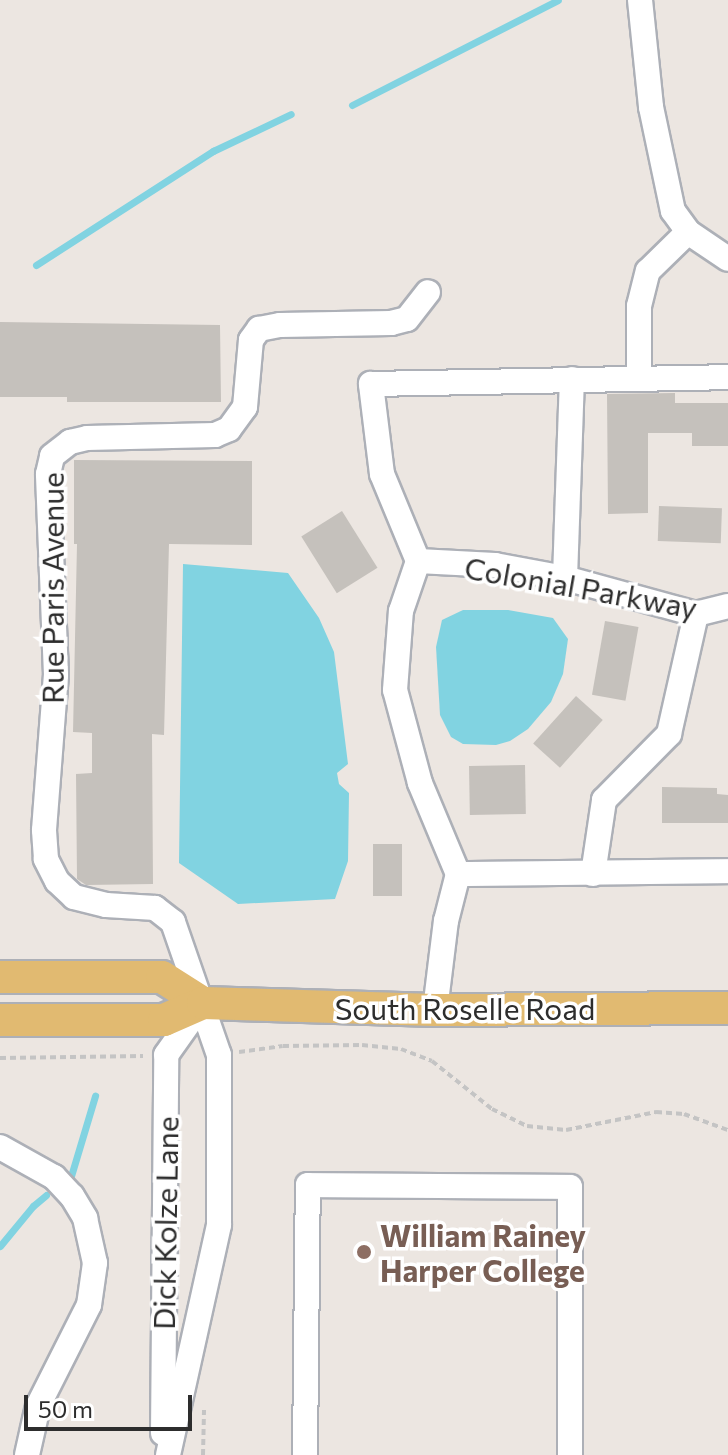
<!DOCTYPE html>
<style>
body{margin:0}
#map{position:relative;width:728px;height:1455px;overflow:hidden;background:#ece6e1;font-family:Commissioner,sans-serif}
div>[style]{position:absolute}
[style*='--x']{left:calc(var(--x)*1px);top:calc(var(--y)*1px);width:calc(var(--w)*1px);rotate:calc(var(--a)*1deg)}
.water>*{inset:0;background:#81d3e1}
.stream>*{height:7px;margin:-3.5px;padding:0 3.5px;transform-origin:3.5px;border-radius:3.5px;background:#81d3e1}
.building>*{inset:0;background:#c5c1bc;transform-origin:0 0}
.path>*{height:4px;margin-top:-2px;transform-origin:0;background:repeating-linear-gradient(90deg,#c4c4c4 0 6px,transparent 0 10px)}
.roads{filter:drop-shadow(2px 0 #adb0b7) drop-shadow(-2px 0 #adb0b7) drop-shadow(0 2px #adb0b7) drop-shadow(0 -2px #adb0b7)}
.minor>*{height:24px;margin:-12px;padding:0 12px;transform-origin:12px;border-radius:12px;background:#fff}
.major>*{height:32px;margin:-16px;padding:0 16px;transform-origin:16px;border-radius:16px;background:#e1ba71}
.dots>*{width:22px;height:22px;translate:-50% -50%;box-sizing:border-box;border:4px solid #fff;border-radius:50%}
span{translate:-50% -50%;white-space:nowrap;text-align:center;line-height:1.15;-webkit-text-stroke:7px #fff;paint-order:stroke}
.street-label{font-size:30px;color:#2d2d2d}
.education-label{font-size:30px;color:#785e54;font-weight:700}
.left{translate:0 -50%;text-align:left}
.scale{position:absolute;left:24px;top:1395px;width:168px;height:36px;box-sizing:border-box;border:4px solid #2d2d2d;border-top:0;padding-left:10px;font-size:24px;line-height:28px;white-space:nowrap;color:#2d2d2d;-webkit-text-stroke:6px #fff;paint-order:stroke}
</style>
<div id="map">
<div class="water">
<i style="clip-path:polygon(183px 564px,288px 573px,319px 618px,334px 652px,348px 764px,337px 773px,339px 784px,349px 793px,348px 861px,335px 899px,238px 904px,179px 863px)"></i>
<i style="clip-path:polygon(463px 610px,508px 610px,553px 618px,568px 639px,563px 674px,551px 702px,528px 729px,510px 741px,496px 745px,463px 744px,451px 737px,440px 715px,436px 647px,442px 620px)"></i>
</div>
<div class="stream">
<i style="--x:352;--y:105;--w:231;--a:-27"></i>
<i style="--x:36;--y:265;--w:211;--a:-32.8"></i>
<i style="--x:213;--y:151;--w:86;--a:-25.4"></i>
<i style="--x:71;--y:1176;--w:84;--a:-73.3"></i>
<i style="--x:0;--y:1246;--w:52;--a:-50.5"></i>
<i style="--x:33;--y:1206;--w:17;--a:-40"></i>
</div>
<div class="building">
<i style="clip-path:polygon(0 322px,220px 325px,221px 402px,67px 402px,67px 397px,0 397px)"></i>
<i style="clip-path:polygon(675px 393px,675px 403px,728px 403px,728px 446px,692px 446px,692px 433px,648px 433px,648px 513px,608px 514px,607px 394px)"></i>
<i style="clip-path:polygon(74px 460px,252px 461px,252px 545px,169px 544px,164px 735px,152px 734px,153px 884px,86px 885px,77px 879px,76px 774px,92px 773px,92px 733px,73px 732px,77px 544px,74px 544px)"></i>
<i style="left:659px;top:506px;width:63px;height:35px;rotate:2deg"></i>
<i style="left:342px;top:511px;width:67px;height:48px;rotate:58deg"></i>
<i style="left:605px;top:621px;width:34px;height:75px;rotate:10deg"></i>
<i style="left:576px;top:696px;width:36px;height:64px;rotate:42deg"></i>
<i style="left:525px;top:765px;width:49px;height:56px;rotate:89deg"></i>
<i style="clip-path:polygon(662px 787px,717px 788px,717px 794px,728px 795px,728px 823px,662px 823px)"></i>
<i style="left:373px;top:844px;width:29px;height:52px"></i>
</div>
<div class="path">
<i style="--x:239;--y:1052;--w:44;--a:-7.8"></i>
<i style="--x:283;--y:1046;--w:79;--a:-0.7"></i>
<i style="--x:362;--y:1045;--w:39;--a:6"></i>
<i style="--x:401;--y:1049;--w:33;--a:21"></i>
<i style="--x:432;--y:1061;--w:77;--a:38.7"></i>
<i style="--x:492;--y:1109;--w:39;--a:26"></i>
<i style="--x:527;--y:1126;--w:39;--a:6"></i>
<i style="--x:566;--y:1130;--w:92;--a:-11.3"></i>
<i style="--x:656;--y:1112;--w:28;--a:4"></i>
<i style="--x:684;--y:1114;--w:47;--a:20"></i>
<i style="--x:0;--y:1058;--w:143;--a:-0.8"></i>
<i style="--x:203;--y:1455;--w:45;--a:-88.7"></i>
</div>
<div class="roads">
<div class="minor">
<i style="--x:640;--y:0;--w:108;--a:84.1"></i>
<i style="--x:651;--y:107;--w:106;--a:78.1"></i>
<i style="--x:673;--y:211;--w:26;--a:54"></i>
<i style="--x:688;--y:232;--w:48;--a:34"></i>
<i style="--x:639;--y:378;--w:72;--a:-90"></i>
<i style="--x:639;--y:306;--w:36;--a:-76"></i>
<i style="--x:648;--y:271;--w:56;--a:-44.3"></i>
<i style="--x:418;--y:561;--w:94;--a:-112.5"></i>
<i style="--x:382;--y:474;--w:91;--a:-97"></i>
<i style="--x:371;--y:384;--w:357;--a:-1.1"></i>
<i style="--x:565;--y:578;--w:199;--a:-88"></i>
<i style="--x:458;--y:874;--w:270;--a:-0.6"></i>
<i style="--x:593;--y:874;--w:75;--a:-81.5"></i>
<i style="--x:604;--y:800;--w:93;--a:-45.4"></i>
<i style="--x:669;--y:734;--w:123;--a:-77.3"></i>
<i style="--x:435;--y:1010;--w:90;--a:-83"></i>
<i style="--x:446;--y:921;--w:49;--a:-75.7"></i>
<i style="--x:458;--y:874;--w:99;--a:-112.7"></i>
<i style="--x:420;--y:783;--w:96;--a:-105"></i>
<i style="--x:395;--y:690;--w:79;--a:-85.7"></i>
<i style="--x:401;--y:611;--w:53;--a:-71.2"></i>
<i style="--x:418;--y:561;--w:77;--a:3"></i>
<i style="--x:495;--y:565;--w:71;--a:10.5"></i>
<i style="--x:565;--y:578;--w:136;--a:15.4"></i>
<i style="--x:696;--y:614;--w:33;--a:-14"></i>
<i style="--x:0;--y:1147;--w:62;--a:29.1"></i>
<i style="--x:54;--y:1177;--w:26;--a:47"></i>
<i style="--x:72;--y:1196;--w:26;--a:59"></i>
<i style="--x:85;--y:1218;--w:46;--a:77.5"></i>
<i style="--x:95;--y:1263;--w:42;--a:98.1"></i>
<i style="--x:89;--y:1305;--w:113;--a:116.8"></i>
<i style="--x:38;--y:1406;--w:50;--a:102.7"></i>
<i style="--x:163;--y:1433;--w:378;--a:-89.5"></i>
<i style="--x:166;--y:1055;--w:64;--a:-54.6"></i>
<i style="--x:168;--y:1455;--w:236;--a:-77.5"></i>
<i style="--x:219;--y:1225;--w:170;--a:-90"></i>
<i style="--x:219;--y:1055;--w:141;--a:-109.1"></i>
<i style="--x:173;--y:922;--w:23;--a:-142"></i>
<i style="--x:155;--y:908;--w:49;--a:-176.5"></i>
<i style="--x:106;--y:905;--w:33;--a:-166"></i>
<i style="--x:74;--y:897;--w:23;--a:-137"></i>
<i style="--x:57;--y:881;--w:25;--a:-117"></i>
<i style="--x:46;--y:859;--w:29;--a:-94"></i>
<i style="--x:44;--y:830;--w:155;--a:-85.6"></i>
<i style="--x:56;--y:675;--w:201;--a:-92.3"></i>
<i style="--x:48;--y:474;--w:18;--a:-77"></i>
<i style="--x:52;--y:456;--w:23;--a:-38"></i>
<i style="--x:70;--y:442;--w:17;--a:-13"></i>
<i style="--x:87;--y:438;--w:128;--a:-1.3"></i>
<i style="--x:215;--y:435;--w:15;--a:-23"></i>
<i style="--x:229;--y:429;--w:27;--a:-54"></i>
<i style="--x:245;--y:407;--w:67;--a:-84.9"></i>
<i style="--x:251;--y:340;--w:14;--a:-54"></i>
<i style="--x:259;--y:329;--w:21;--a:-11"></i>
<i style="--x:280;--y:325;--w:111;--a:-1"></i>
<i style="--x:391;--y:323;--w:16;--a:-14"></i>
<i style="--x:407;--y:319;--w:34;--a:-52"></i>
<i style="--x:305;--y:1455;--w:270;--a:-89.4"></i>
<i style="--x:308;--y:1185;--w:262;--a:0.4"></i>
<i style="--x:570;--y:1187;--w:268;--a:90"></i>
</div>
<div class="major">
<i style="--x:0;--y:977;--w:162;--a:0"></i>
<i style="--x:162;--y:977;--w:49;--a:32.4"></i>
<i style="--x:0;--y:1020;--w:164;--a:0"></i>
<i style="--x:164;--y:1020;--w:43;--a:-23.6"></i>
<i style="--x:203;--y:1003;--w:232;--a:1.7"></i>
<i style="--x:435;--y:1010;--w:293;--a:-0.4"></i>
</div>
</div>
<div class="dots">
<i style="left:364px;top:1252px;background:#8d6e63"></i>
</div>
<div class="street-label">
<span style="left:581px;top:587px;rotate:10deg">Colonial Parkway</span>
<span style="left:52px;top:588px;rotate:-90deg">Rue Paris Avenue</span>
<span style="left:465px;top:1008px">South Roselle Road</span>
<span style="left:165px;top:1223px;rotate:-89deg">Dick Kolze Lane</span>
</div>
<div class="education-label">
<span class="left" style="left:380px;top:1252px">William Rainey<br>Harper College</span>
</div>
<div class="scale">50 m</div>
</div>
